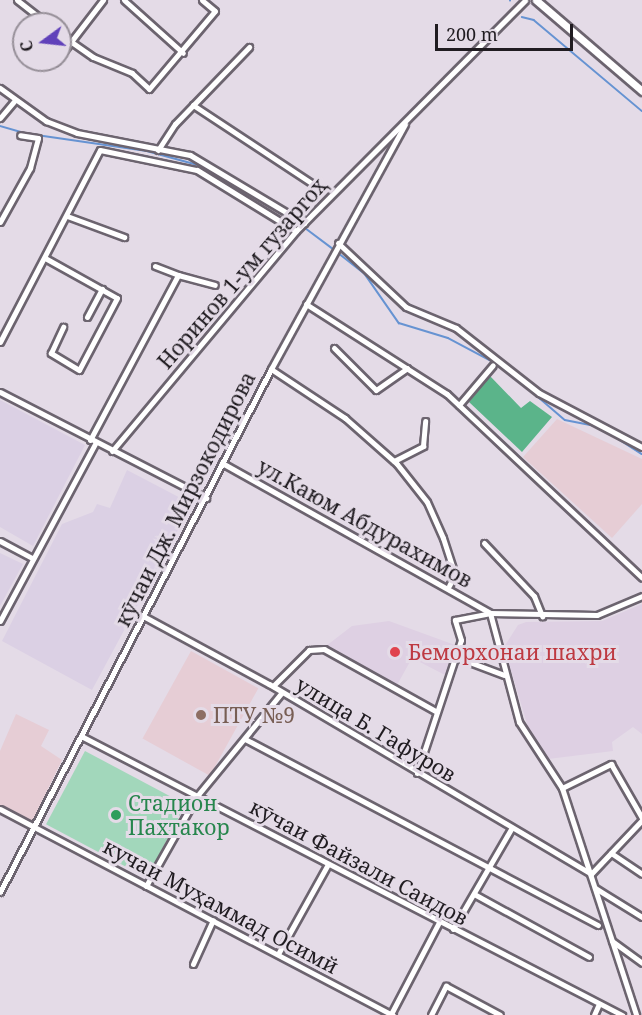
<!DOCTYPE html>
<meta charset="utf-8">
<style>
body{margin:0}
#map{position:relative;width:642px;height:1015px;overflow:hidden;background:#e4dbe7;font-family:"Noto Serif",serif}
div>[style]{position:absolute}
[style*='--x']{left:calc(var(--x)*1px);top:calc(var(--y)*1px);width:calc(var(--w)*1px);rotate:calc(var(--a)*1deg)}
.commercial>*{inset:0;background:#dbd0e4}
.built>*{inset:0;background:#ded0e3}
.education>*{inset:0;background:#e6cdd5;transform-origin:0 0}
.green>*{inset:0;background:#a2d7bb;transform-origin:0 0}
.forest>*{inset:0;background:#5bb48a}
.stream>*{height:1.5px;margin:-0.75px;padding:0 0.75px;transform-origin:0.75px;border-radius:0.75px;background:#6693d2}
.roads{filter:drop-shadow(2px 0 #6c646f) drop-shadow(-2px 0 #6c646f) drop-shadow(0 2px #6c646f) drop-shadow(0 -2px #6c646f)}
.minor>*{height:5px;margin:-2.5px;padding:0 2.5px;transform-origin:2.5px;border-radius:2.5px;background:#fff}
.major>*{height:7px;margin:-3.5px;padding:0 3.5px;transform-origin:3.5px;border-radius:3.5px;background:#fff}
.dots>*{width:16px;height:16px;translate:-50% -50%;box-sizing:border-box;border:3px solid #e4dbe7;border-radius:50%}
span{translate:-50% -50%;white-space:nowrap;text-align:center;line-height:1.15;-webkit-text-stroke:6px #e4dbe7;paint-order:stroke}
.street-label{font-size:21px;color:#201c21}
.health-label{font-size:21px;color:#be3a42}
.left{translate:0 -50%;text-align:left}
.education-label{font-size:21px;color:#785e54}
.leisure-label{font-size:21px;color:#27864d}
.north{position:absolute;left:12px;top:12px;width:60px;height:60px;box-sizing:border-box;background:#e4dbe7;border:2px solid #968f98;border-radius:50%;rotate:255deg;font-size:16px;font-weight:700;line-height:24px;text-align:center;color:#201c21}
.north::after{content:'';display:block;margin:auto;width:21px;height:27px;background:#6041ba;clip-path:polygon(50% 0,100% 100%,50% 72%,0 100%)}
.scale{position:absolute;left:435px;top:24px;width:138px;height:27px;box-sizing:border-box;border:3px solid #201c21;border-top:0;padding-left:8px;font-size:18px;line-height:21px;white-space:nowrap;color:#201c21;-webkit-text-stroke:4px #e4dbe7;paint-order:stroke}
</style>
<div id="map">
<div class="commercial">
<i style="clip-path:polygon(0 400px,85px 445px,33px 546px,0 527px)"></i>
<i style="clip-path:polygon(127px 470px,192px 504px,92px 690px,2px 641px,62px 524px,93px 512px,97px 504px,110px 508px)"></i>
<i style="clip-path:polygon(0 553px,23px 564px,0 606px)"></i>
</div>
<div class="built">
<i style="clip-path:polygon(642px 604px,642px 734px,633px 727px,612px 742px,613px 751px,548px 759px,531px 737px,504px 647px,518px 625px,526px 622px,602px 621px)"></i>
<i style="clip-path:polygon(389px 621px,455px 645px,445px 675px,412px 658px,397px 685px,326px 646px,352px 626px)"></i>
</div>
<div class="education">
<i style="clip-path:polygon(557px 419px,642px 459px,642px 504px,612px 538px,523px 457px)"></i>
<i style="left:191px;top:651px;width:77px;height:100px;rotate:29deg"></i>
<i style="clip-path:polygon(16px 714px,49px 730px,41px 746px,62px 760px,32px 822px,0 806px,0 751px)"></i>
</div>
<div class="green">
<i style="left:85px;top:751px;width:114px;height:83px;rotate:28deg"></i>
</div>
<div class="forest">
<i style="clip-path:polygon(490px 376px,521px 408px,530px 401px,552px 417px,522px 452px,469px 402px)"></i>
</div>
<div class="stream">
<i style="--x:510;--y:1;--w:1;--a:-90"></i>
<i style="--x:522;--y:17;--w:12;--a:14"></i>
<i style="--x:534;--y:20;--w:141;--a:40.1"></i>
<i style="--x:0;--y:126;--w:26;--a:16"></i>
<i style="--x:30;--y:134;--w:118;--a:8.3"></i>
<i style="--x:147;--y:151;--w:60;--a:15.4"></i>
<i style="--x:205;--y:167;--w:88;--a:34.4"></i>
<i style="--x:278;--y:217;--w:23;--a:18"></i>
<i style="--x:304;--y:227;--w:36;--a:37"></i>
<i style="--x:341;--y:255;--w:31;--a:38"></i>
<i style="--x:365;--y:274;--w:60;--a:55.2"></i>
<i style="--x:399;--y:323;--w:51;--a:17"></i>
<i style="--x:448;--y:338;--w:58;--a:27.9"></i>
<i style="--x:514;--y:376;--w:67;--a:40.8"></i>
<i style="--x:565;--y:420;--w:32;--a:11"></i>
<i style="--x:603;--y:429;--w:46;--a:32.7"></i>
</div>
<div class="roads">
<div class="minor">
<i style="--x:17;--y:0;--w:39;--a:38"></i>
<i style="--x:124;--y:0;--w:79;--a:41.9"></i>
<i style="--x:60;--y:34;--w:40;--a:34.9"></i>
<i style="--x:93;--y:57;--w:42;--a:22.3"></i>
<i style="--x:132;--y:73;--w:23;--a:43"></i>
<i style="--x:149;--y:89;--w:102;--a:-49.8"></i>
<i style="--x:215;--y:11;--w:17;--a:-140"></i>
<i style="--x:60;--y:56;--w:71;--a:-52.5"></i>
<i style="--x:55;--y:62;--w:3;--a:-45"></i>
<i style="--x:0;--y:88;--w:57;--a:35.7"></i>
<i style="--x:46;--y:121;--w:33;--a:21"></i>
<i style="--x:77;--y:133;--w:115;--a:11"></i>
<i style="--x:190;--y:155;--w:133;--a:30.8"></i>
<i style="--x:193;--y:105;--w:144;--a:33.4"></i>
<i style="--x:0;--y:118;--w:23;--a:-50"></i>
<i style="--x:158;--y:150;--w:31;--a:-57"></i>
<i style="--x:175;--y:124;--w:107;--a:-46.1"></i>
<i style="--x:67;--y:216;--w:61;--a:20.2"></i>
<i style="--x:0;--y:222;--w:62;--a:-60.9"></i>
<i style="--x:30;--y:168;--w:31;--a:-75"></i>
<i style="--x:38;--y:138;--w:18;--a:-171"></i>
<i style="--x:338;--y:243;--w:93;--a:43.3"></i>
<i style="--x:406;--y:307;--w:54;--a:22.8"></i>
<i style="--x:456;--y:328;--w:105;--a:38.1"></i>
<i style="--x:539;--y:393;--w:116;--a:27.7"></i>
<i style="--x:45;--y:258;--w:82;--a:29.1"></i>
<i style="--x:117;--y:298;--w:81;--a:117.8"></i>
<i style="--x:79;--y:370;--w:33;--a:-149"></i>
<i style="--x:51;--y:353;--w:29;--a:-65"></i>
<i style="--x:155;--y:266;--w:25;--a:21"></i>
<i style="--x:306;--y:304;--w:167;--a:32.6"></i>
<i style="--x:447;--y:394;--w:268;--a:43.3"></i>
<i style="--x:87;--y:317;--w:32;--a:-62"></i>
<i style="--x:0;--y:342;--w:216;--a:-62.5"></i>
<i style="--x:100;--y:150;--w:99;--a:11.7"></i>
<i style="--x:197;--y:170;--w:116;--a:31.6"></i>
<i style="--x:334;--y:348;--w:59;--a:45"></i>
<i style="--x:376;--y:390;--w:38;--a:-35"></i>
<i style="--x:271;--y:369;--w:89;--a:33.5"></i>
<i style="--x:345;--y:418;--w:69;--a:41.5"></i>
<i style="--x:397;--y:464;--w:48;--a:51.7"></i>
<i style="--x:427;--y:502;--w:39;--a:66"></i>
<i style="--x:443;--y:538;--w:38;--a:72"></i>
<i style="--x:455;--y:574;--w:13;--a:117"></i>
<i style="--x:0;--y:392;--w:232;--a:27.2"></i>
<i style="--x:459;--y:405;--w:52;--a:-49.6"></i>
<i style="--x:90;--y:440;--w:187;--a:-61.9"></i>
<i style="--x:178;--y:275;--w:38;--a:15"></i>
<i style="--x:112;--y:451;--w:287;--a:-50.1"></i>
<i style="--x:296;--y:231;--w:325;--a:-45.2"></i>
<i style="--x:394;--y:461;--w:33;--a:-27"></i>
<i style="--x:423;--y:446;--w:25;--a:-85"></i>
<i style="--x:222;--y:463;--w:307;--a:29.2"></i>
<i style="--x:490;--y:613;--w:113;--a:75.1"></i>
<i style="--x:519;--y:722;--w:79;--a:56.9"></i>
<i style="--x:562;--y:788;--w:239;--a:71.9"></i>
<i style="--x:0;--y:541;--w:36;--a:28"></i>
<i style="--x:484;--y:543;--w:73;--a:46.7"></i>
<i style="--x:534;--y:596;--w:22;--a:68"></i>
<i style="--x:143;--y:616;--w:143;--a:28.4"></i>
<i style="--x:269;--y:684;--w:374;--a:30.5"></i>
<i style="--x:0;--y:621;--w:203;--a:-61.8"></i>
<i style="--x:456;--y:657;--w:51;--a:20.6"></i>
<i style="--x:273;--y:686;--w:51;--a:-45"></i>
<i style="--x:309;--y:650;--w:15;--a:-4"></i>
<i style="--x:324;--y:649;--w:129;--a:29.1"></i>
<i style="--x:81;--y:736;--w:609;--a:27.28"></i>
<i style="--x:245;--y:739;--w:399;--a:27.8"></i>
<i style="--x:417;--y:773;--w:140;--a:-71.7"></i>
<i style="--x:461;--y:640;--w:21;--a:-107"></i>
<i style="--x:455;--y:620;--w:36;--a:-11"></i>
<i style="--x:490;--y:613;--w:107;--a:1.1"></i>
<i style="--x:597;--y:615;--w:49;--a:-22.9"></i>
<i style="--x:562;--y:788;--w:55;--a:-26.1"></i>
<i style="--x:611;--y:764;--w:62;--a:60.1"></i>
<i style="--x:0;--y:809;--w:444;--a:27.7"></i>
<i style="--x:611;--y:853;--w:37;--a:34"></i>
<i style="--x:591;--y:874;--w:74;--a:-46.6"></i>
<i style="--x:146;--y:886;--w:103;--a:-60.5"></i>
<i style="--x:197;--y:796;--w:134;--a:-50.7"></i>
<i style="--x:595;--y:888;--w:55;--a:31.7"></i>
<i style="--x:0;--y:892;--w:589;--a:-62.61"></i>
<i style="--x:271;--y:369;--w:279;--a:-61.3"></i>
<i style="--x:474;--y:894;--w:131;--a:28.7"></i>
<i style="--x:453;--y:929;--w:116;--a:-59.9"></i>
<i style="--x:612;--y:941;--w:37;--a:36"></i>
<i style="--x:278;--y:954;--w:103;--a:-60.9"></i>
<i style="--x:193;--y:964;--w:48;--a:-65.6"></i>
<i style="--x:391;--y:1014;--w:104;--a:-62.4"></i>
<i style="--x:431;--y:1015;--w:33;--a:-63"></i>
<i style="--x:446;--y:986;--w:61;--a:28.2"></i>
<i style="--x:594;--y:1015;--w:10;--a:-66"></i>
</div>
<div class="major">
<i style="--x:536;--y:0;--w:140;--a:40.6"></i>
</div>
</div>
<div class="dots">
<i style="left:395px;top:652px;background:#e0444e"></i>
<i style="left:201px;top:715px;background:#8d6e63"></i>
<i style="left:116px;top:815px;background:#2e9e5b"></i>
</div>
<div class="street-label">
<span style="left:242px;top:273px;rotate:-49deg">Норинов 1-ум гузаргоҳ</span>
<span style="left:185px;top:499px;rotate:-63deg">кӯчаи Дж. Мирзокодирова</span>
<span style="left:365px;top:523px;rotate:29deg">ул.Каюм Абдурахимов</span>
<span style="left:376px;top:729px;rotate:31deg">улица Б. Гафуров</span>
<span style="left:359px;top:862px;rotate:28deg">кӯчаи Файзали Саидов</span>
<span style="left:221px;top:906px;rotate:28deg">кучаи Муҳаммад Осимй</span>
</div>
<div class="health-label">
<span class="left" style="left:408px;top:652px">Беморхонаи шахри</span>
</div>
<div class="education-label">
<span class="left" style="left:213px;top:715px">ПТУ №9</span>
</div>
<div class="leisure-label">
<span class="left" style="left:128px;top:815px">Стадион<br>Пахтакор</span>
</div>
<div class="north">С</div>
<div class="scale">200 m</div>
</div>
